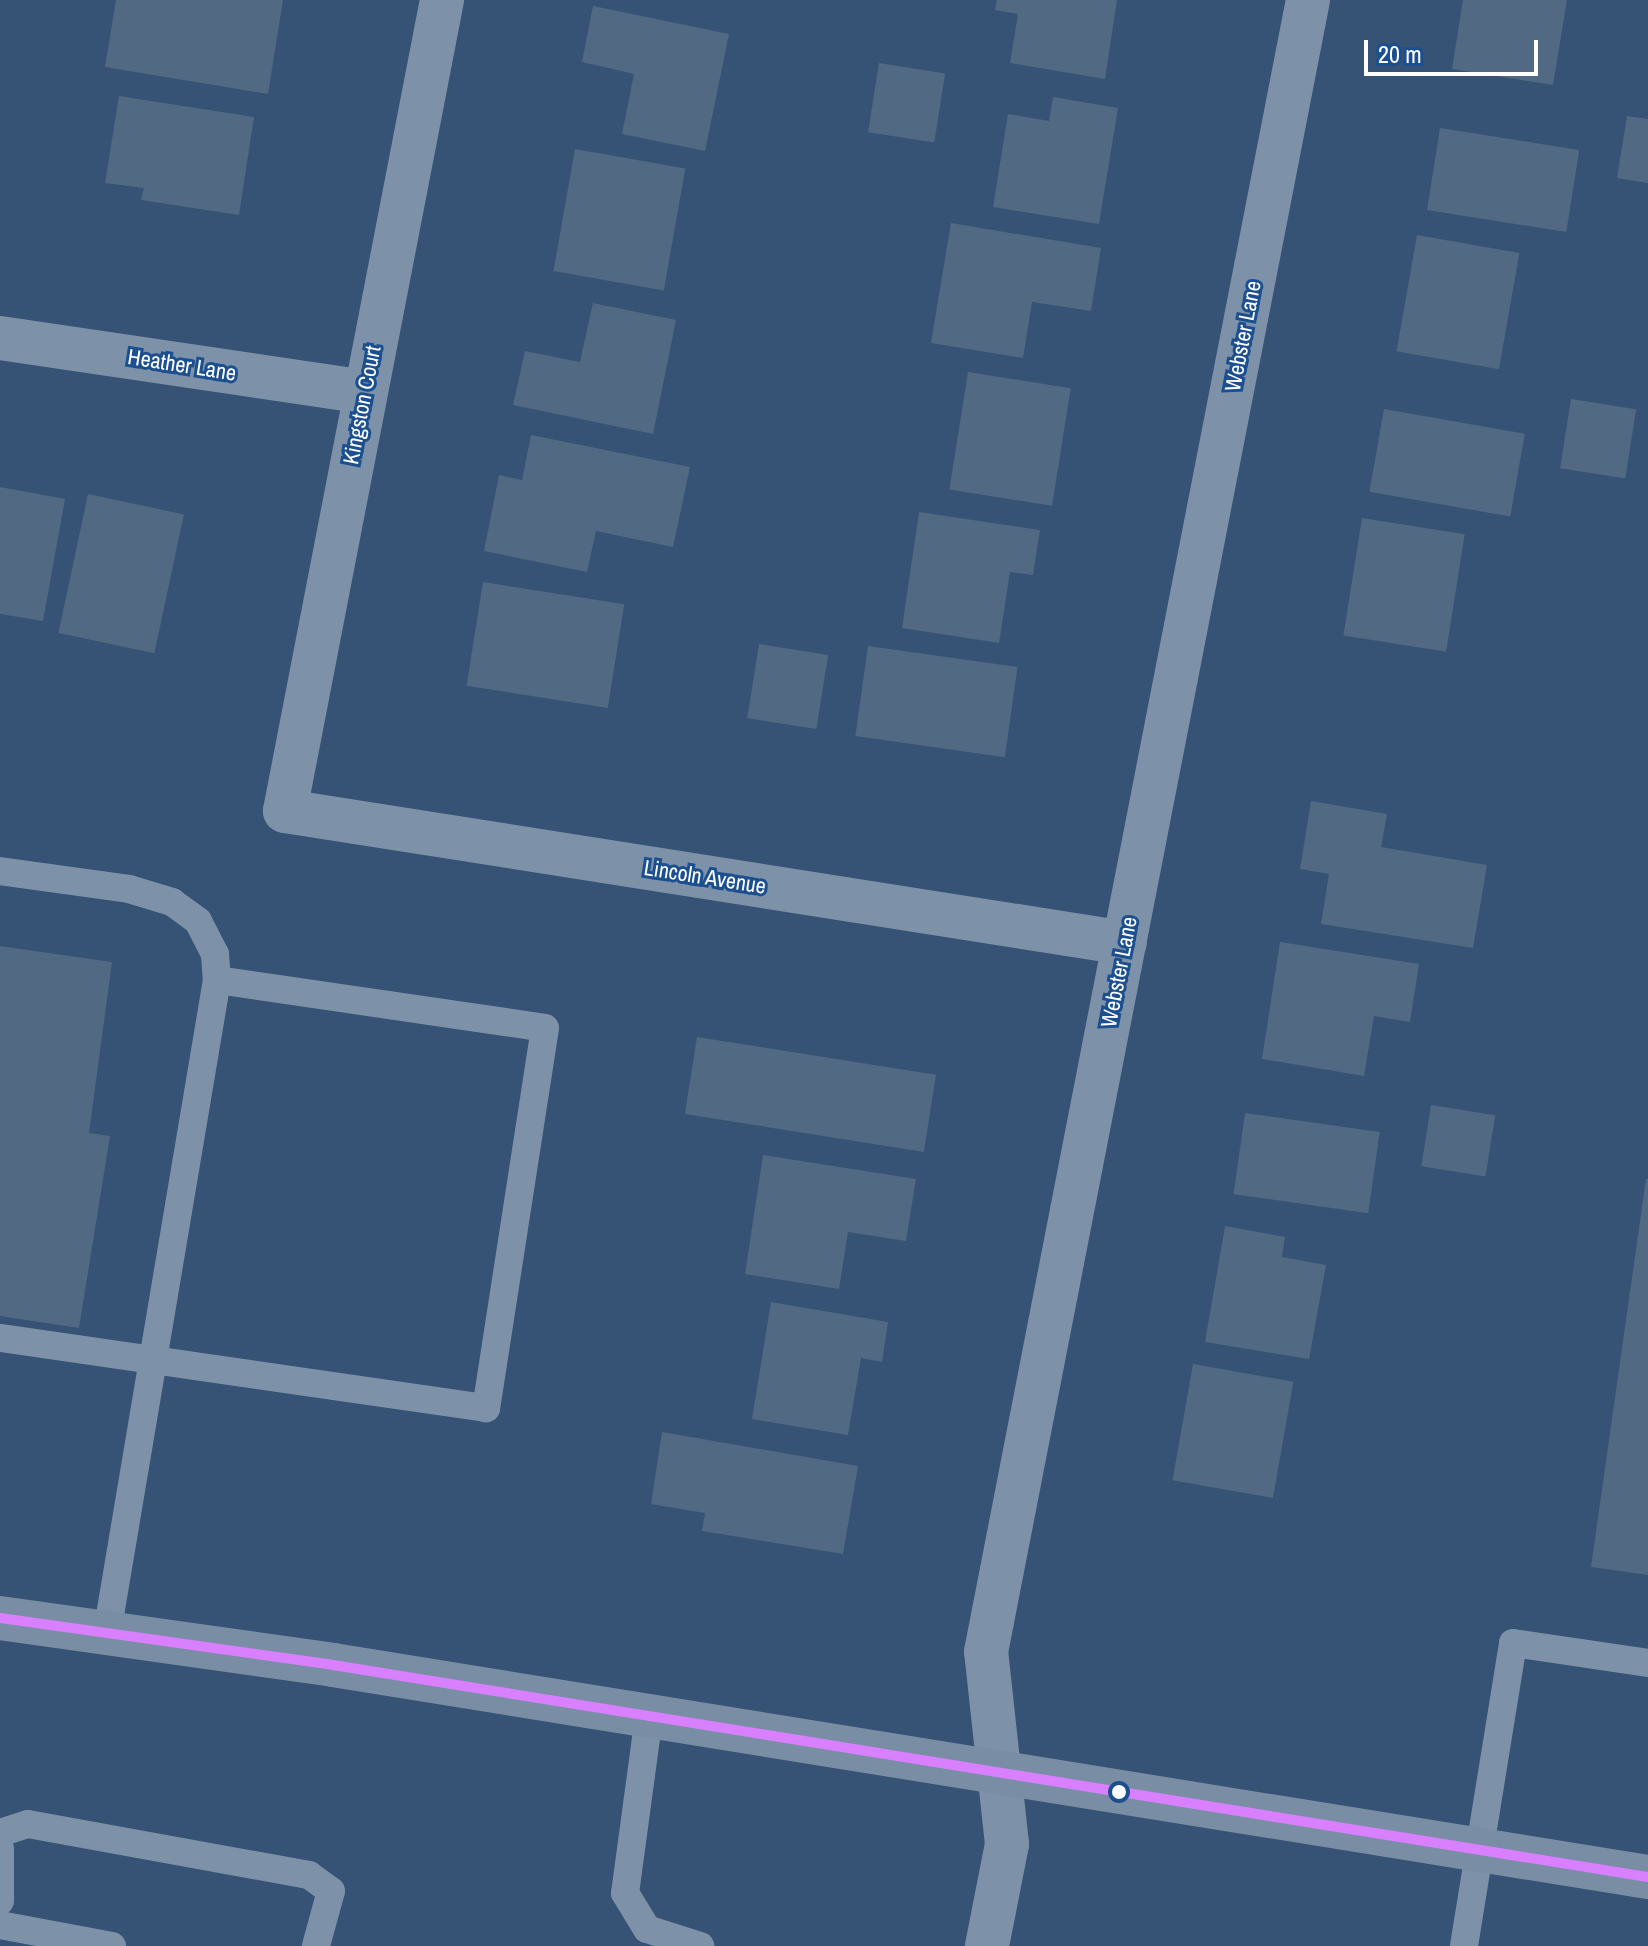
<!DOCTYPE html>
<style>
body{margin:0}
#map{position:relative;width:1648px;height:1946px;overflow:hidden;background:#365274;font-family:"Archivo Narrow",sans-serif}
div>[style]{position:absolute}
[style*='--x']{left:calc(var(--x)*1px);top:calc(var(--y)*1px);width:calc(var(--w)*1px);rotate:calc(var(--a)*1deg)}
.building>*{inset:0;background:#526984;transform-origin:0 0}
.lane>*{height:28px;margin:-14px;padding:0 14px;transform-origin:14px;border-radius:14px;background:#7d92a8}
.street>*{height:44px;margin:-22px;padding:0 22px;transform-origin:22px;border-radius:22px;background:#7d92a8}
.secondary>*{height:44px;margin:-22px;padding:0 22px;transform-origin:22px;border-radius:22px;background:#798da4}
.bus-1>*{height:10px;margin:-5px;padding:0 5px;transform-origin:5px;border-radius:5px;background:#d880ff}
.dots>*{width:22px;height:22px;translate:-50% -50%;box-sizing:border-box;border:4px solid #1b4f8f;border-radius:50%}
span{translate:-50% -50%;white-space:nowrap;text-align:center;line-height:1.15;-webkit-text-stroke:6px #1b4f8f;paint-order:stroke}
.street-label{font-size:22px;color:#fff}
.scale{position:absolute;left:1364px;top:40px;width:174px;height:36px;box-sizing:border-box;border:4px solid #fff;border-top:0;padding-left:10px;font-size:24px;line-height:28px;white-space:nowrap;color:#fff;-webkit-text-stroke:6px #1b4f8f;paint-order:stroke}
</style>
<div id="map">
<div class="building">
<i style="clip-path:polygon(116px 0,283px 0,268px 94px,105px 67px)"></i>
<i style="clip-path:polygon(997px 0,1117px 0,1105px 79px,1010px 63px,1018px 14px,995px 10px)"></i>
<i style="clip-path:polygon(1463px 0,1567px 0,1553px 85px,1452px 69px)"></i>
<i style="clip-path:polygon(593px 6px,729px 34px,705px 151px,622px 134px,634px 74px,582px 62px)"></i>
<i style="left:879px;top:63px;width:67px;height:70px;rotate:9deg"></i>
<i style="clip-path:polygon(119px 96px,254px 117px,239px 215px,141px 200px,144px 188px,105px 183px)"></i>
<i style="clip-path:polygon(1053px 97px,1118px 108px,1099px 224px,993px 207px,1008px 114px,1049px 121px)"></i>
<i style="clip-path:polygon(1627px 116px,1648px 119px,1648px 183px,1617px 178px)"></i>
<i style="left:1440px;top:128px;width:141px;height:83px;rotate:9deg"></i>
<i style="left:575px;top:149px;width:112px;height:124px;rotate:10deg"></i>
<i style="clip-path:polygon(951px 223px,1101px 248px,1091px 311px,1032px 302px,1023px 358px,931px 343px)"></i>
<i style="left:1417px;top:235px;width:104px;height:118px;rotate:10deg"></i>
<i style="clip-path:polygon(593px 303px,676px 320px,653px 434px,513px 405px,525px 351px,580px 362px)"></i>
<i style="left:968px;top:372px;width:104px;height:119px;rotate:9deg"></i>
<i style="left:1571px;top:399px;width:66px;height:70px;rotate:9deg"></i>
<i style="left:1384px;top:409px;width:143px;height:84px;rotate:10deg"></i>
<i style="clip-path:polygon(531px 435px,690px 467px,673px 547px,596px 531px,587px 572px,484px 551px,499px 475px,522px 480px)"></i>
<i style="clip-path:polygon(0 487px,65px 499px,43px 621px,0 614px)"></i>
<i style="left:88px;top:494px;width:98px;height:142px;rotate:12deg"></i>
<i style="clip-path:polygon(919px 512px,1040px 530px,1033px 575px,1010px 572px,999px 643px,902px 628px)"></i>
<i style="left:1362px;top:518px;width:104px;height:119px;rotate:9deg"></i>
<i style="left:483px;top:582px;width:143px;height:105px;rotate:9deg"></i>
<i style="left:759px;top:644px;width:70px;height:75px;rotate:9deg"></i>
<i style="left:868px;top:646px;width:151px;height:91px;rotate:8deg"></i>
<i style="clip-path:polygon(1311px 801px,1387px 814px,1381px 847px,1487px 865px,1473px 948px,1321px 924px,1329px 874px,1300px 869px)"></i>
<i style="clip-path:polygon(1280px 942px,1419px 964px,1410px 1022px,1374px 1016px,1364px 1076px,1262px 1059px)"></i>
<i style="clip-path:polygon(0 946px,112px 962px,89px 1133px,110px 1136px,79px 1328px,0 1316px)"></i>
<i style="left:697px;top:1037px;width:242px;height:78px;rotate:9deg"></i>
<i style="left:1431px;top:1105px;width:65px;height:62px;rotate:9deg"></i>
<i style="left:1245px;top:1113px;width:136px;height:82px;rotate:8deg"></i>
<i style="clip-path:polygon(763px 1155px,916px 1179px,906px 1241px,848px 1232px,839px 1289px,745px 1274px)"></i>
<i style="clip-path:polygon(1646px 1179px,1648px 1179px,1648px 1575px,1591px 1567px)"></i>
<i style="clip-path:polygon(1225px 1226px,1285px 1237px,1282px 1257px,1326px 1265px,1309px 1359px,1205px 1342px)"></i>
<i style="clip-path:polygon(771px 1302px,888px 1322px,882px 1362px,861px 1358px,848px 1435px,752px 1419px)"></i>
<i style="left:1193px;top:1364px;width:102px;height:118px;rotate:10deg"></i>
<i style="clip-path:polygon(662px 1432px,858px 1466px,843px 1554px,702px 1531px,705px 1513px,651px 1504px)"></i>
</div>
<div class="lane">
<i style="--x:0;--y:871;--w:130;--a:7.9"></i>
<i style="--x:129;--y:889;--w:45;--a:16.8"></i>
<i style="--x:172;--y:902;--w:32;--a:36"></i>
<i style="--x:198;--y:921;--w:37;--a:63"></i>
<i style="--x:215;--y:954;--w:26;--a:86"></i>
<i style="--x:217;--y:980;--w:331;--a:8.3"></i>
<i style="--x:545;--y:1028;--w:385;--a:98.8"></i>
<i style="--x:486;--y:1408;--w:491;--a:-171.8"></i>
<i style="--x:107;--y:1633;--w:662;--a:-80.44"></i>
<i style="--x:649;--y:1716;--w:179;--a:97.7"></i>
<i style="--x:625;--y:1893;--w:42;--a:58.6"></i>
<i style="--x:647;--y:1929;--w:56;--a:17.8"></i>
<i style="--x:0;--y:1833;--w:29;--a:-18"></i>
<i style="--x:28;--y:1824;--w:286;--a:10.3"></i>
<i style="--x:309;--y:1875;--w:27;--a:36"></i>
<i style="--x:331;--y:1891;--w:57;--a:105.3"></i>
<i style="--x:0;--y:1849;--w:52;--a:90"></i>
<i style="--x:0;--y:1925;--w:114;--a:10.6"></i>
<i style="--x:1464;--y:1946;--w:307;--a:-80.8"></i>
<i style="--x:1513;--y:1643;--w:136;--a:8.4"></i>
</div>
<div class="street">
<i style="--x:442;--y:0;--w:826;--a:100.96"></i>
<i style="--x:285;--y:811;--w:850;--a:8.93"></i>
<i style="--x:0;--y:338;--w:368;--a:8.4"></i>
<i style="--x:987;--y:1946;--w:104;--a:-78.9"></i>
<i style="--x:1007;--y:1844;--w:193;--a:-96.2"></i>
<i style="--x:986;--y:1652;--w:1683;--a:-78.97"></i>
</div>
<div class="secondary">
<i style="--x:0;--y:1618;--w:336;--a:8"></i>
<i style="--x:333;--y:1665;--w:1332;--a:9.16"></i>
</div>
<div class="bus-1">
<i style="--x:0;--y:1618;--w:336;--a:8"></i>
<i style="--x:333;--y:1665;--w:1332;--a:9.16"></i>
</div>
<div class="dots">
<i style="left:1119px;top:1792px;background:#fff"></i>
</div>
<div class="street-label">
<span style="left:1243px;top:336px;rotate:-79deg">Webster Lane</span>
<span style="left:182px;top:365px;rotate:9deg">Heather Lane</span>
<span style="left:362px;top:405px;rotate:-79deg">Kingston Court</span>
<span style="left:705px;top:877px;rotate:9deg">Lincoln Avenue</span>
<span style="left:1119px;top:972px;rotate:-79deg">Webster Lane</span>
</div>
<div class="scale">20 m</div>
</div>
